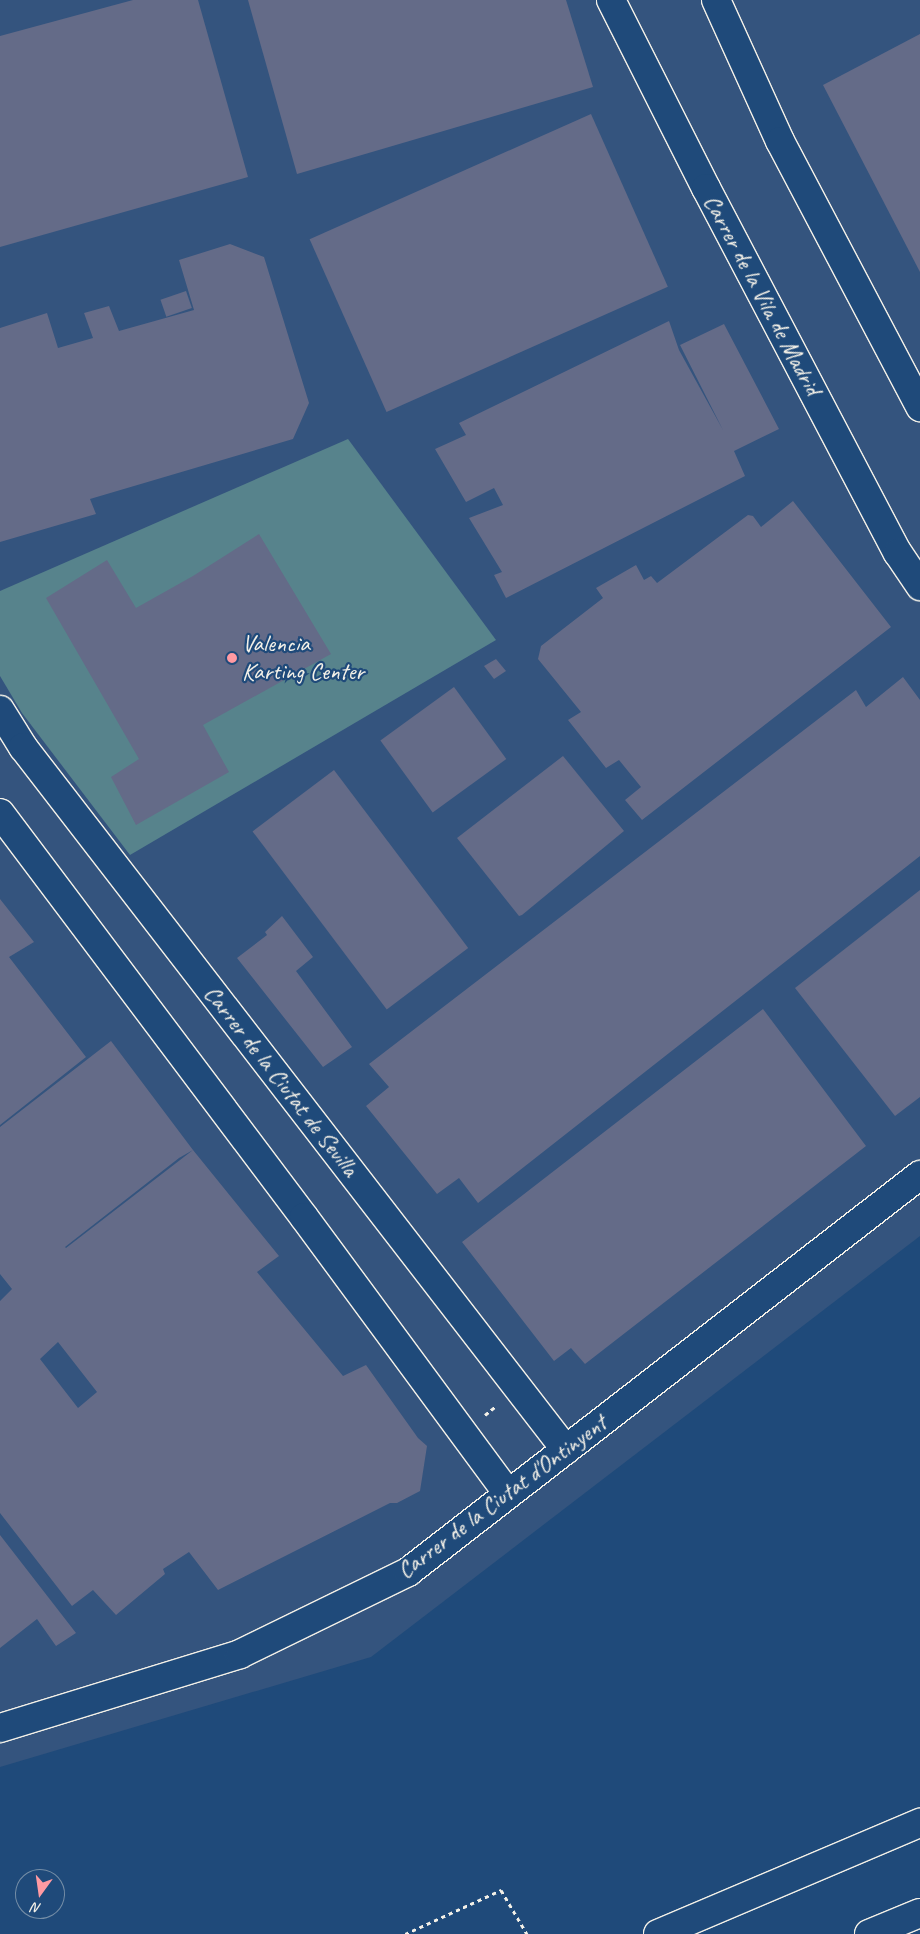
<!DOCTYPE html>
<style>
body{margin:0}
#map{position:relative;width:920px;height:1934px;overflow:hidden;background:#1f4a7a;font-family:Caveat,sans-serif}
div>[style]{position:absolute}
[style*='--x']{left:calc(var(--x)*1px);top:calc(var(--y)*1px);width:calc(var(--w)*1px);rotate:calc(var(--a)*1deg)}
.built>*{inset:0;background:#34547e}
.green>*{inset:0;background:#57838c}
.building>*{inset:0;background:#646b88;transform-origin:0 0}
.path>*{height:3px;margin-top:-1.5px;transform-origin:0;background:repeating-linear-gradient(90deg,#f4f1e8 0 4px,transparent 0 8px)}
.roads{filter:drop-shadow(1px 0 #f4f1e8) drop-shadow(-1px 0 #f4f1e8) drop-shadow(0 1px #f4f1e8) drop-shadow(0 -1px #f4f1e8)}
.minor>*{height:28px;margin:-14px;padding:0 14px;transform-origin:14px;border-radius:14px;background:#1f4a7a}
.motorway>*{height:28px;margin:-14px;padding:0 14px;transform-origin:14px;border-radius:14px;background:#1f4a7a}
.dots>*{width:14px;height:14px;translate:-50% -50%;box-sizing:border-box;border:2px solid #1f4a7a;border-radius:50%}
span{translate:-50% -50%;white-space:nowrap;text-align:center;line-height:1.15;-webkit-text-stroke:4.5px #1f4a7a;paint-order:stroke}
.street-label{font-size:24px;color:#f4f1e8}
.poi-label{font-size:24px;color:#f4f1e8}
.left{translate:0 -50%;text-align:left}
.north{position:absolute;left:15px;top:1869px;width:50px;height:50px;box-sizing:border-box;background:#1f4a7a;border:1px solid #748da6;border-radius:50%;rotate:194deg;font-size:14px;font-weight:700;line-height:20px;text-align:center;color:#f4f1e8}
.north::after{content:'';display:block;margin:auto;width:18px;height:22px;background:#ff9aa2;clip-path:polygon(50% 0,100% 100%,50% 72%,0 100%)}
</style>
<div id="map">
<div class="built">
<i style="clip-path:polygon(0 0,920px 0,920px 1236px,371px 1657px,0 1767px)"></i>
</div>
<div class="green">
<i style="clip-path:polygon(348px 439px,496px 640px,130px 855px,22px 713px,0 676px,0 591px)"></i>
</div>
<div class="building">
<i style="clip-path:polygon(133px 0,198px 0,248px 177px,0 247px,0 36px)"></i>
<i style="clip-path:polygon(248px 0,566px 0,593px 87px,297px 174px)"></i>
<i style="clip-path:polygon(920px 34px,920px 272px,823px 85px)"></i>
<i style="left:591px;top:114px;width:189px;height:308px;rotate:66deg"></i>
<i style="clip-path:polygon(230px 244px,264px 257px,309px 403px,293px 439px,90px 499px,96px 514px,0 542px,0 328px,47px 313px,58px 348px,93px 338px,84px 313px,109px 306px,119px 331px,194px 310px,179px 260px)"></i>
<i style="left:186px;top:291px;width:18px;height:27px;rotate:71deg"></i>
<i style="clip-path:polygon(669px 321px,679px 350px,723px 430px,680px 345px,724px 324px,779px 429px,734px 451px,745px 476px,506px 598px,494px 575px,502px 572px,469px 518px,503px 505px,494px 488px,466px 502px,435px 449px,466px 435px,459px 423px)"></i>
<i style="clip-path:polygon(793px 501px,891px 627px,642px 820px,625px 800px,641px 787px,619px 760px,606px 768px,568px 720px,581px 712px,538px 659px,541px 646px,603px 598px,596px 588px,636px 565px,644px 580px,651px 576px,657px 583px,748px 515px,753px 516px,761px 527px)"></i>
<i style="clip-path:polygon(259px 534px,331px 654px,203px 725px,229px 772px,136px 825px,111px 777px,139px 759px,46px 598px,107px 560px,136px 608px,193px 576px)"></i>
<i style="clip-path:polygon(496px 659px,506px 671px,494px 679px,484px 666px)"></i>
<i style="clip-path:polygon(903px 677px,920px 700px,920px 856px,478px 1203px,459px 1178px,437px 1194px,366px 1106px,389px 1087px,369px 1064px,856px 690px,866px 707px)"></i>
<i style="left:454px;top:687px;width:89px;height:91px;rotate:54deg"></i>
<i style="clip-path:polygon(563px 756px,624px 831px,522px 915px,519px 916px,457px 838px)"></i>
<i style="left:334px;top:770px;width:223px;height:102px;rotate:53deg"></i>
<i style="clip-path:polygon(920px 890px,920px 1097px,895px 1116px,795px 988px)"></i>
<i style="clip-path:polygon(0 899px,34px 942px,9px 957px,86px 1057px,0 1125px)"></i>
<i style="clip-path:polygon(282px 916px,313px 957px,296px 971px,352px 1047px,323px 1067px,237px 958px,267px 935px,265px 932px)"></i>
<i style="clip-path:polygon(763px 1009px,866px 1146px,585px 1364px,571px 1348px,554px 1361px,462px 1242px)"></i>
<i style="clip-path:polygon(evenodd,111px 1041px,193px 1150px,279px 1256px,257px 1272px,343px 1376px,366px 1365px,418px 1438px,427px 1446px,420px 1491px,397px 1503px,390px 1503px,218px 1590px,189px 1552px,163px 1569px,165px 1574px,116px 1615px,93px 1590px,72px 1606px,0 1513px,0 1301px,12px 1289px,0 1274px,0 1127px,111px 1041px,193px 1150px,66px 1248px,65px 1247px,179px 1158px,193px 1150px,111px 1041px,58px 1342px,97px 1392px,78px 1408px,40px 1359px,58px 1342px)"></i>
<i style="clip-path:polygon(0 1535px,76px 1633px,56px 1646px,37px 1619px,0 1648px)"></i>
</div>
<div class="path">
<i style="--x:485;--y:1415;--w:14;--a:-39"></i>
<i style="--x:405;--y:1934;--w:106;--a:-24.6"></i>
<i style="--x:501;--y:1890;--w:51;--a:59.4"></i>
</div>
<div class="roads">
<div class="minor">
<i style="--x:611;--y:0;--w:211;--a:63.2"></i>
<i style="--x:706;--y:188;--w:412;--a:62.3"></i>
<i style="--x:898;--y:553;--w:40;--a:56"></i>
<i style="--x:716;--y:0;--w:155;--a:65.6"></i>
<i style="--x:780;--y:141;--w:301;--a:62.2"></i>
<i style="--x:0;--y:710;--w:44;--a:58.1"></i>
<i style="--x:23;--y:747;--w:888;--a:52.32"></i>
<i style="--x:0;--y:813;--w:506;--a:53.04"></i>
<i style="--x:304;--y:1217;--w:344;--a:53.6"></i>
<i style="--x:0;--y:1728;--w:251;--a:-17.1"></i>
<i style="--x:240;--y:1654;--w:187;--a:-26"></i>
<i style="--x:408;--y:1572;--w:648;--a:-37.79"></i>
</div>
<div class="motorway">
<i style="--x:658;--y:1934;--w:285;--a:-23"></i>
<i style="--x:869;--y:1934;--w:55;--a:-22.4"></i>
</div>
</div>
<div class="dots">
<i style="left:232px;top:658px;background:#ff9aa2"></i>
</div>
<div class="street-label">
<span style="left:762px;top:295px;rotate:62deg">Carrer de la Vila de Madrid</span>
<span style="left:281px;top:1081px;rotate:52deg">Carrer de la Ciutat de Sevilla</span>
<span style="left:502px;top:1497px;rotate:-37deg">Carrer de la Ciutat d'Ontinyent</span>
</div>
<div class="poi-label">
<span class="left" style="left:242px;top:658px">Valencia<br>Karting Center</span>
</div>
<div class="north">N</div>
</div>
